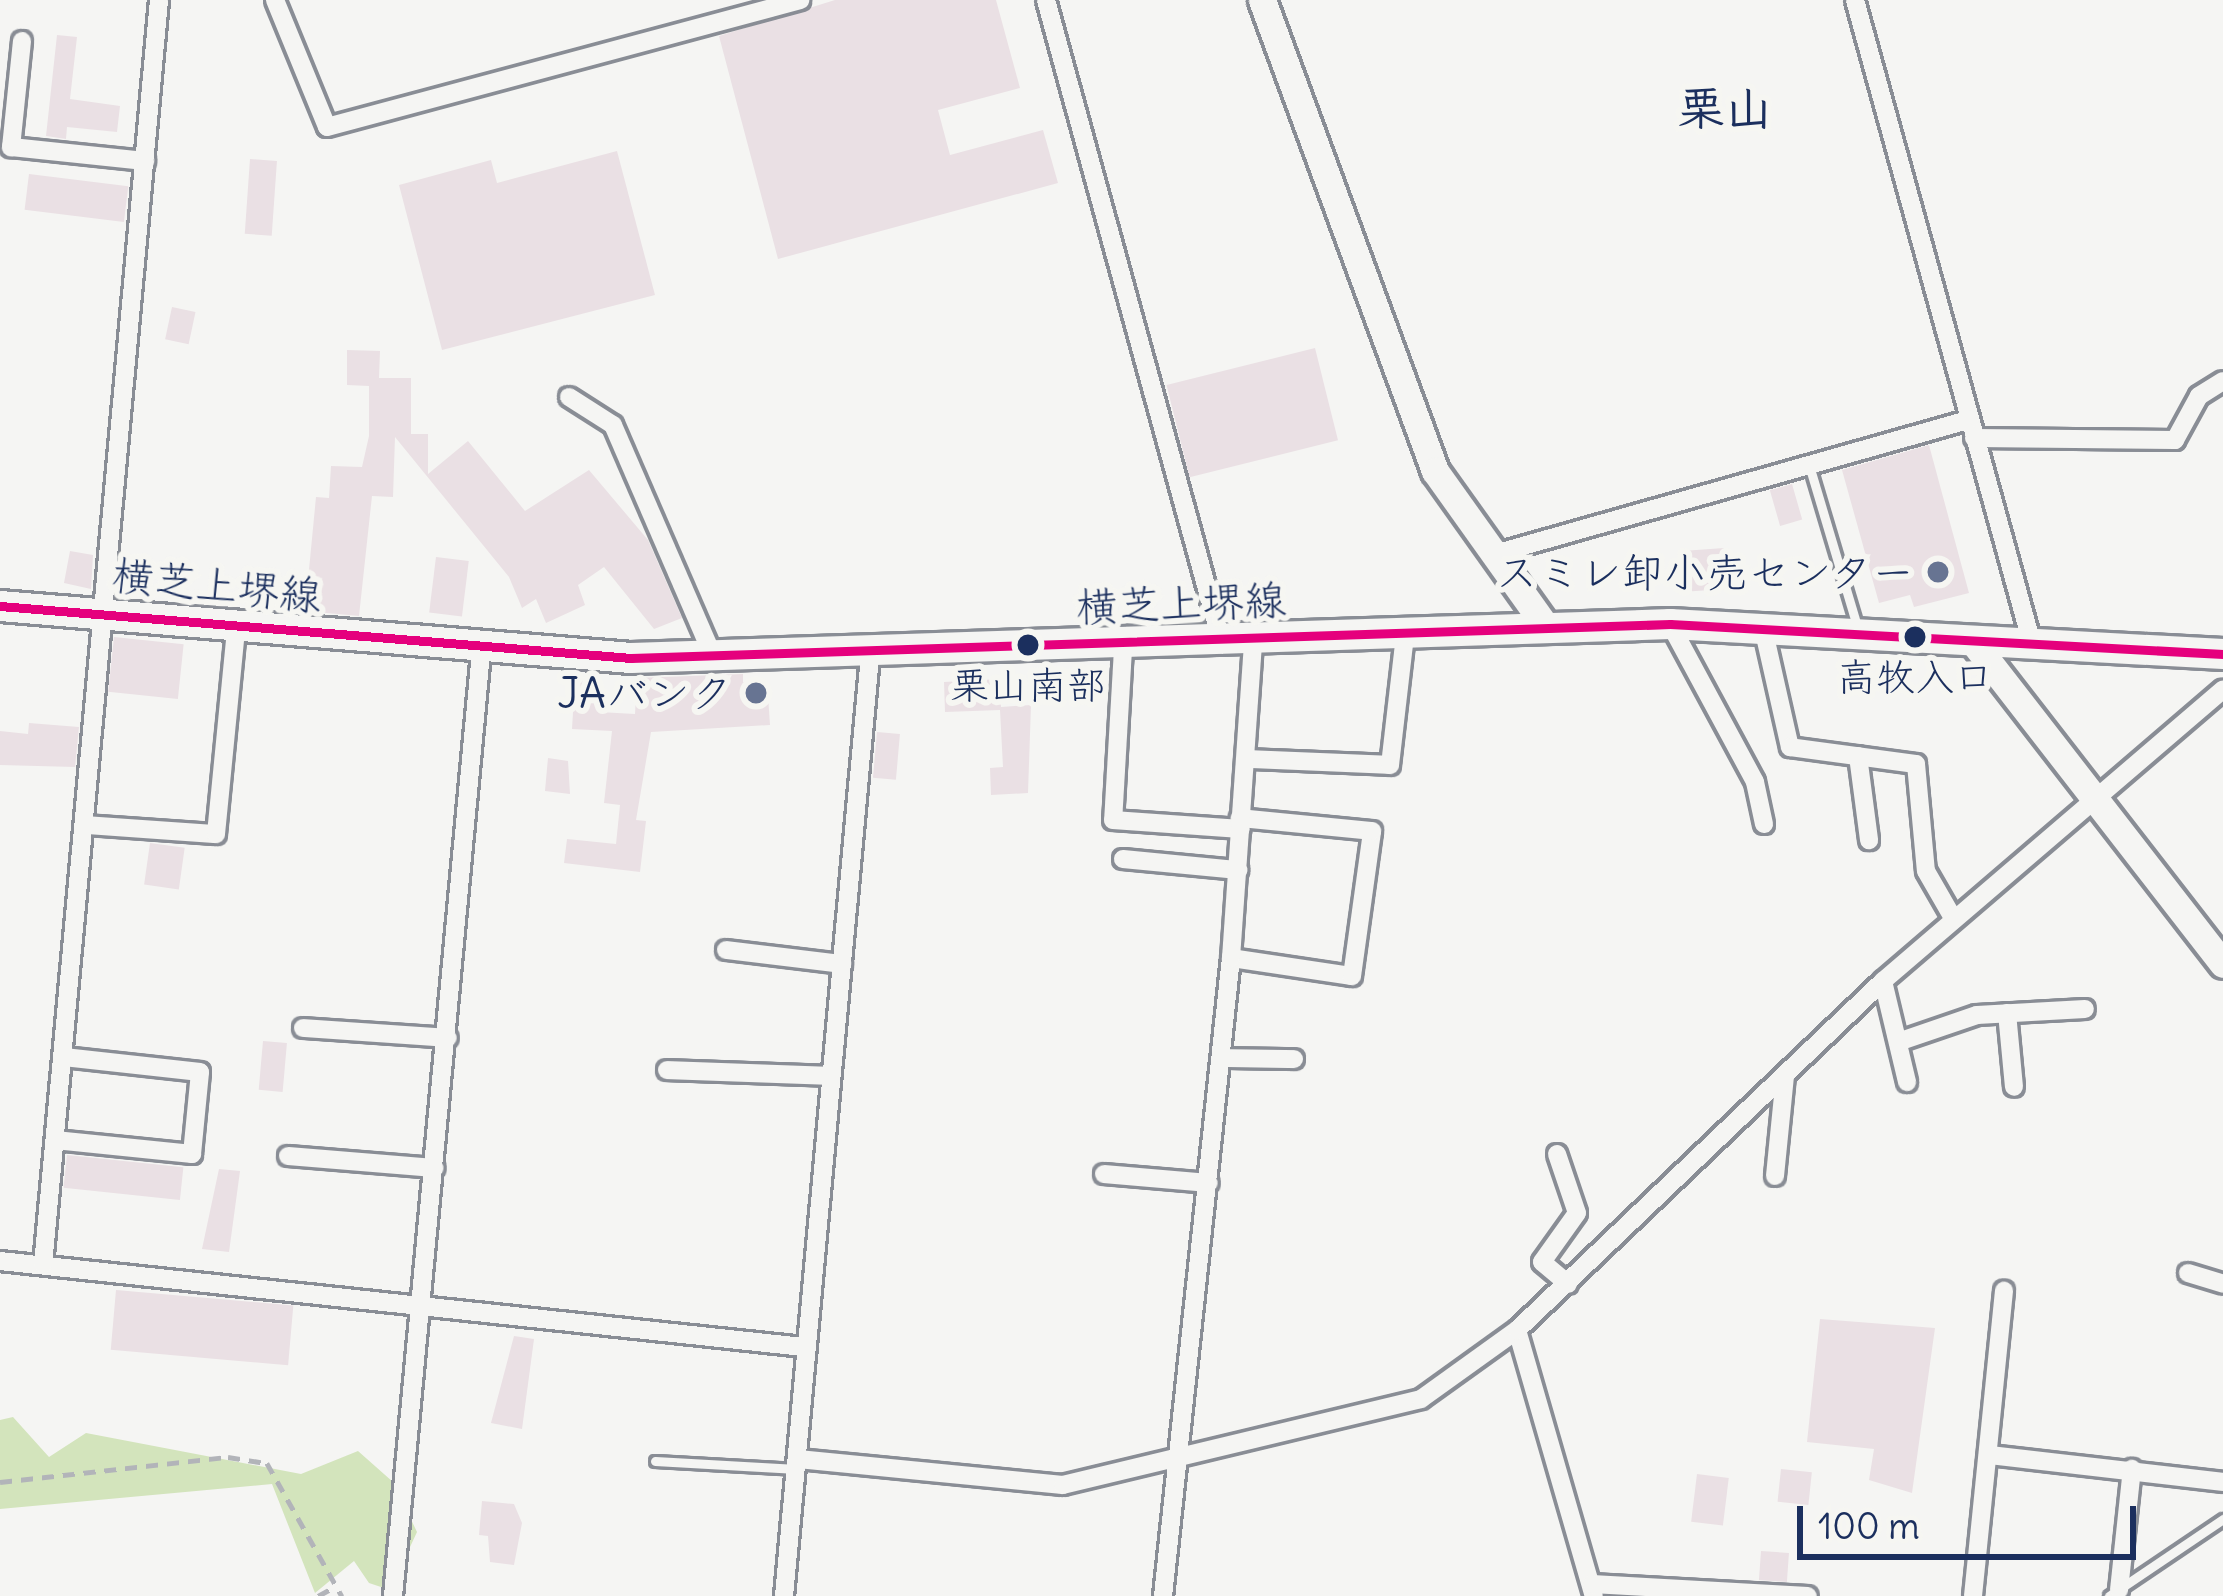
<!DOCTYPE html>
<meta charset="utf-8">
<style>
body{margin:0}
#map{position:relative;width:2223px;height:1596px;overflow:hidden;background:#f5f5f3;font-family:Delius,"Klee One",sans-serif}
div>[style]{position:absolute}
[style*='--x']{left:calc(var(--x)*1px);top:calc(var(--y)*1px);width:calc(var(--w)*1px);rotate:calc(var(--a)*1deg)}
.green>*{inset:0;background:#d3e4bc}
.building>*{inset:0;background:#eae0e4;transform-origin:0 0}
.path>*{height:4.5px;margin-top:-2.25px;transform-origin:0;background:repeating-linear-gradient(90deg,#b2b4b9 0 12px,transparent 0 21px)}
.roads{filter:drop-shadow(3px 0 #898d95) drop-shadow(-3px 0 #898d95) drop-shadow(0 3px #898d95) drop-shadow(0 -3px #898d95)}
.lane>*{height:9px;margin:-4.5px;padding:0 4.5px;transform-origin:4.5px;border-radius:4.5px;background:#f5f5f3}
.street>*{height:18px;margin:-9px;padding:0 9px;transform-origin:9px;border-radius:9px;background:#f5f5f3}
.secondary>*{height:27px;margin:-13.5px;padding:0 13.5px;transform-origin:13.5px;border-radius:13.5px;background:#f5f5f3}
.primary>*{height:30px;margin:-15px;padding:0 15px;transform-origin:15px;border-radius:15px;background:#f5f5f3}
.bus-1>*{height:9px;margin:-4.5px;padding:0 4.5px;transform-origin:4.5px;border-radius:4.5px;background:#e5007d}
.dots>*{width:33px;height:33px;translate:-50% -50%;box-sizing:border-box;border:6px solid #f6f6f2;border-radius:50%}
span{translate:-50% -50%;white-space:nowrap;text-align:center;line-height:1.15;-webkit-text-stroke:12px #f6f6f2;paint-order:stroke}
.bus-label{font-size:39px;color:#1b2f5e}
.poi-label{font-size:42px;color:#1b2f5e}
.right{translate:-100% -50%;text-align:right}
.street-label{font-size:42px;color:#1b2f5e}
.quarter-label{font-size:48px;color:#1b2f5e;font-weight:700}
.scale{position:absolute;left:1797px;top:1506px;width:339px;height:54px;box-sizing:border-box;border:6px solid #1b2f5e;border-top:0;padding-left:15px;font-size:36px;line-height:42px;white-space:nowrap;color:#1b2f5e;-webkit-text-stroke:9px #f6f6f2;paint-order:stroke}
</style>
<div id="map">
<div class="green">
<i style="clip-path:polygon(13px 1417px,49px 1457px,86px 1433px,301px 1474px,358px 1451px,393px 1482px,417px 1532px,390px 1590px,369px 1583px,354px 1561px,315px 1593px,272px 1484px,0 1509px,0 1420px)"></i>
</div>
<div class="building">
<i style="clip-path:polygon(835px 0,996px 0,1020px 88px,938px 110px,950px 155px,1043px 130px,1058px 183px,778px 259px,719px 36px)"></i>
<i style="clip-path:polygon(57px 35px,77px 37px,70px 99px,120px 106px,117px 132px,67px 127px,66px 139px,46px 136px)"></i>
<i style="clip-path:polygon(617px 151px,655px 295px,442px 350px,399px 185px,491px 160px,497px 183px)"></i>
<i style="left:250px;top:159px;width:27px;height:75px;rotate:4deg"></i>
<i style="left:29px;top:174px;width:100px;height:36px;rotate:7deg"></i>
<i style="left:172px;top:307px;width:24px;height:33px;rotate:12deg"></i>
<i style="left:1315px;top:348px;width:95px;height:153px;rotate:76deg"></i>
<i style="clip-path:polygon(347px 350px,380px 351px,379px 378px,411px 378px,411px 434px,428px 434px,428px 474px,468px 441px,525px 511px,589px 470px,648px 540px,682px 618px,654px 629px,604px 567px,578px 585px,585px 605px,546px 623px,536px 599px,522px 608px,509px 577px,395px 437px,393px 497px,372px 496px,359px 616px,305px 611px,316px 497px,329px 498px,331px 466px,362px 467px,369px 436px,369px 386px,347px 385px)"></i>
<i style="clip-path:polygon(1929px 445px,1969px 593px,1914px 607px,1910px 595px,1879px 603px,1842px 470px)"></i>
<i style="left:1792px;top:484px;width:37px;height:23px;rotate:74deg"></i>
<i style="left:1724px;top:548px;width:41px;height:35px;rotate:86deg"></i>
<i style="clip-path:polygon(70px 551px,93px 555px,91px 589px,64px 583px)"></i>
<i style="left:436px;top:557px;width:33px;height:56px;rotate:7deg"></i>
<i style="left:114px;top:637px;width:70px;height:55px;rotate:6deg"></i>
<i style="clip-path:polygon(743px 674px,743px 682px,767px 681px,770px 725px,651px 732px,636px 820px,646px 821px,640px 872px,564px 863px,567px 839px,616px 844px,620px 805px,604px 803px,612px 731px,572px 729px,575px 679px,601px 681px,599px 712px,635px 714px,637px 678px)"></i>
<i style="clip-path:polygon(1000px 679px,1001px 707px,1031px 705px,1028px 793px,991px 795px,990px 768px,1003px 767px,1000px 710px,945px 712px,944px 682px)"></i>
<i style="clip-path:polygon(29px 723px,79px 727px,75px 767px,0 765px,0 731px,28px 734px)"></i>
<i style="left:877px;top:732px;width:23px;height:46px;rotate:5deg"></i>
<i style="clip-path:polygon(548px 758px,568px 761px,570px 794px,545px 791px)"></i>
<i style="left:150px;top:843px;width:35px;height:42px;rotate:8deg"></i>
<i style="left:263px;top:1041px;width:24px;height:49px;rotate:5deg"></i>
<i style="left:67px;top:1155px;width:117px;height:33px;rotate:6deg"></i>
<i style="clip-path:polygon(219px 1169px,240px 1171px,229px 1252px,202px 1249px)"></i>
<i style="left:116px;top:1290px;width:178px;height:60px;rotate:5deg"></i>
<i style="clip-path:polygon(1820px 1319px,1935px 1328px,1912px 1493px,1869px 1480px,1874px 1449px,1807px 1442px)"></i>
<i style="clip-path:polygon(514px 1336px,534px 1339px,522px 1429px,491px 1423px)"></i>
<i style="left:1781px;top:1469px;width:31px;height:33px;rotate:6deg"></i>
<i style="left:1697px;top:1474px;width:32px;height:48px;rotate:7deg"></i>
<i style="clip-path:polygon(482px 1501px,514px 1504px,522px 1523px,514px 1565px,490px 1562px,488px 1536px,479px 1535px)"></i>
<i style="left:1761px;top:1551px;width:28px;height:29px;rotate:4deg"></i>
</div>
<div class="path">
<i style="--x:0;--y:1482;--w:229;--a:-6.3"></i>
<i style="--x:228;--y:1457;--w:39;--a:9"></i>
<i style="--x:267;--y:1463;--w:153;--a:60.6"></i>
<i style="--x:318;--y:1596;--w:18;--a:-29"></i>
</div>
<div class="roads">
<div class="lane">
<i style="--x:1809;--y:465;--w:168;--a:73.4"></i>
<i style="--x:655;--y:1461;--w:142;--a:3.2"></i>
<i style="--x:2109;--y:1596;--w:138;--a:-34"></i>
</div>
<div class="street">
<i style="--x:275;--y:0;--w:137;--a:67.7"></i>
<i style="--x:327;--y:127;--w:490;--a:-15"></i>
<i style="--x:1046;--y:0;--w:668;--a:74.71"></i>
<i style="--x:1855;--y:0;--w:668;--a:74.63"></i>
<i style="--x:22;--y:41;--w:107;--a:95.9"></i>
<i style="--x:11;--y:147;--w:135;--a:6"></i>
<i style="--x:569;--y:397;--w:52;--a:32.5"></i>
<i style="--x:613;--y:425;--w:254;--a:66.6"></i>
<i style="--x:1974;--y:438;--w:201;--a:0.6"></i>
<i style="--x:2175;--y:440;--w:50;--a:-61.4"></i>
<i style="--x:2199;--y:396;--w:28;--a:-32"></i>
<i style="--x:1491;--y:555;--w:497;--a:-15.8"></i>
<i style="--x:1670;--y:624;--w:179;--a:61.7"></i>
<i style="--x:1755;--y:782;--w:43;--a:77.9"></i>
<i style="--x:1764;--y:632;--w:118;--a:77.3"></i>
<i style="--x:1790;--y:747;--w:127;--a:7.7"></i>
<i style="--x:1916;--y:764;--w:107;--a:84.7"></i>
<i style="--x:1926;--y:871;--w:54;--a:60.1"></i>
<i style="--x:1123;--y:649;--w:171;--a:93.3"></i>
<i style="--x:1113;--y:820;--w:128;--a:4"></i>
<i style="--x:1858;--y:756;--w:85;--a:82.5"></i>
<i style="--x:1249;--y:759;--w:141;--a:2.4"></i>
<i style="--x:1390;--y:765;--w:130;--a:-83.4"></i>
<i style="--x:86;--y:825;--w:130;--a:4"></i>
<i style="--x:216;--y:834;--w:205;--a:-84.4"></i>
<i style="--x:1123;--y:859;--w:116;--a:5.5"></i>
<i style="--x:726;--y:950;--w:117;--a:6.9"></i>
<i style="--x:1231;--y:958;--w:122;--a:8.5"></i>
<i style="--x:1352;--y:976;--w:146;--a:-82.1"></i>
<i style="--x:1372;--y:831;--w:133;--a:-174.4"></i>
<i style="--x:1883;--y:981;--w:104;--a:76.6"></i>
<i style="--x:2007;--y:1013;--w:74;--a:84.6"></i>
<i style="--x:303;--y:1028;--w:145;--a:3.9"></i>
<i style="--x:1898;--y:1042;--w:83;--a:-18.9"></i>
<i style="--x:1977;--y:1015;--w:108;--a:-3.2"></i>
<i style="--x:1222;--y:1058;--w:72;--a:0.8"></i>
<i style="--x:667;--y:1070;--w:164;--a:2.1"></i>
<i style="--x:55;--y:1140;--w:138;--a:5.8"></i>
<i style="--x:192;--y:1154;--w:82;--a:-84.4"></i>
<i style="--x:200;--y:1072;--w:137;--a:-173.7"></i>
<i style="--x:1557;--y:1154;--w:62;--a:71.3"></i>
<i style="--x:1577;--y:1213;--w:60;--a:125.5"></i>
<i style="--x:1542;--y:1262;--w:34;--a:40"></i>
<i style="--x:288;--y:1156;--w:147;--a:4.7"></i>
<i style="--x:1104;--y:1174;--w:105;--a:4.9"></i>
<i style="--x:1775;--y:1176;--w:101;--a:-84.3"></i>
<i style="--x:0;--y:1261;--w:809;--a:6.11"></i>
<i style="--x:43;--y:1265;--w:1270;--a:-84.76"></i>
<i style="--x:2188;--y:1273;--w:37;--a:17"></i>
<i style="--x:1517;--y:1330;--w:277;--a:73.9"></i>
<i style="--x:1990;--y:1455;--w:235;--a:6.6"></i>
<i style="--x:798;--y:1459;--w:266;--a:5.6"></i>
<i style="--x:1063;--y:1485;--w:368;--a:-13.5"></i>
<i style="--x:1421;--y:1399;--w:118;--a:-35.7"></i>
<i style="--x:1517;--y:1330;--w:506;--a:-43.64"></i>
<i style="--x:1883;--y:981;--w:448;--a:-40.6"></i>
<i style="--x:1592;--y:1584;--w:216;--a:3.2"></i>
<i style="--x:2119;--y:1590;--w:122;--a:-83.9"></i>
<i style="--x:393;--y:1596;--w:948;--a:-84.67"></i>
<i style="--x:784;--y:1596;--w:944;--a:-84.77"></i>
<i style="--x:1163;--y:1596;--w:642;--a:-83.92"></i>
<i style="--x:1231;--y:958;--w:317;--a:-86"></i>
<i style="--x:1973;--y:1596;--w:307;--a:-84.2"></i>
</div>
<div class="secondary">
<i style="--x:1262;--y:0;--w:502;--a:69.83"></i>
<i style="--x:1435;--y:471;--w:188;--a:54.5"></i>
<i style="--x:1974;--y:643;--w:406;--a:52.2"></i>
</div>
<div class="primary">
<i style="--x:0;--y:606;--w:633;--a:4.71"></i>
<i style="--x:631;--y:658;--w:1040;--a:-1.87"></i>
<i style="--x:1670;--y:624;--w:554;--a:3.11"></i>
</div>
</div>
<div class="bus-1">
<i style="--x:0;--y:606;--w:633;--a:4.71"></i>
<i style="--x:631;--y:658;--w:1040;--a:-1.87"></i>
<i style="--x:1670;--y:624;--w:554;--a:3.11"></i>
</div>
<div class="dots">
<i style="left:1938px;top:572px;background:#677492"></i>
<i style="left:1915px;top:637px;background:#1b2f5e"></i>
<i style="left:1028px;top:645px;background:#1b2f5e"></i>
<i style="left:756px;top:693px;background:#677492"></i>
</div>
<div class="bus-label">
<span style="left:1915px;top:678px">高牧入口</span>
<span style="left:1028px;top:686px">栗山南部</span>
</div>
<div class="poi-label">
<span class="right" style="left:1914px;top:572px">スミレ卸小売センター</span>
<span class="right" style="left:732px;top:693px">JAバンク</span>
</div>
<div class="street-label">
<span style="left:217px;top:585px;rotate:6deg">横芝上堺線</span>
<span style="left:1181px;top:603px;rotate:-2deg">横芝上堺線</span>
</div>
<div class="quarter-label">
<span style="left:1725px;top:109px">栗山</span>
</div>
<div class="scale">100 m</div>
</div>
